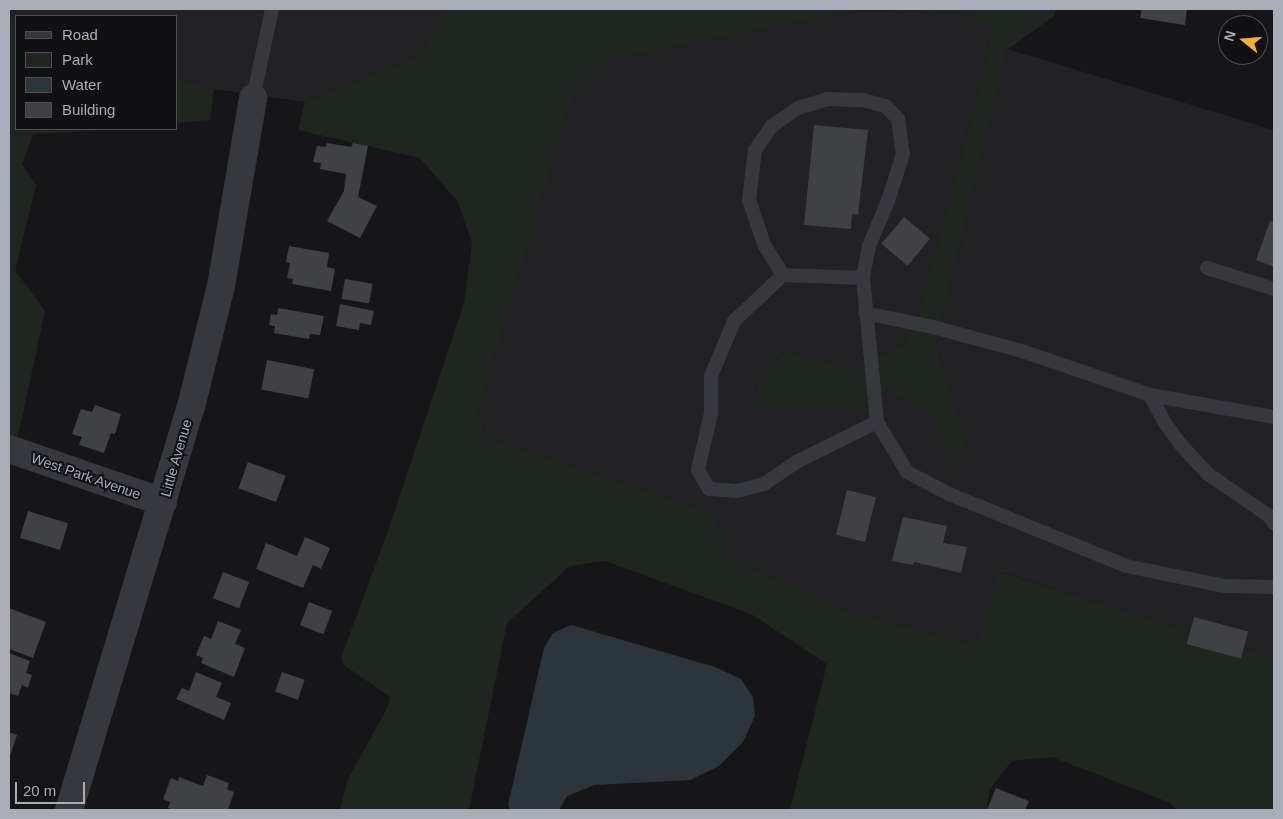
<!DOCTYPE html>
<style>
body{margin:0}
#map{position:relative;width:1283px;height:819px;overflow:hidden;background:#161618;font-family:Arial,sans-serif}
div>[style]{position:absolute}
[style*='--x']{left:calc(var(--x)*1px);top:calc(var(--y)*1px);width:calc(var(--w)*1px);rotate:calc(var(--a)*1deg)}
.built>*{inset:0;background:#222225}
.green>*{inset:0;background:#1e261f}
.water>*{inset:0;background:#2c353c}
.building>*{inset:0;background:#404145;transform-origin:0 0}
.lane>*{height:14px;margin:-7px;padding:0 7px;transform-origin:7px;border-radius:7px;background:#37383d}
.street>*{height:28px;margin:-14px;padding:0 14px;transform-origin:14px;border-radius:14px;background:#37383d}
span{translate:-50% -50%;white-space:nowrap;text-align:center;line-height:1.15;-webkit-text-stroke:4px #111113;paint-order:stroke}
.street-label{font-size:14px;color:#a8adb8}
.frame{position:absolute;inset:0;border:10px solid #a8adb8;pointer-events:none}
.legend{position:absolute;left:15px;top:15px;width:162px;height:115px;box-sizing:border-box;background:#111113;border:1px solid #4d4f55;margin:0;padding:6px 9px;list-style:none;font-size:15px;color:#a8adb8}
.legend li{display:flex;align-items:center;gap:10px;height:25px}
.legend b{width:25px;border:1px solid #4d4f55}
.north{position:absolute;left:1218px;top:15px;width:50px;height:50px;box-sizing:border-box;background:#111113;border:1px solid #4d4f55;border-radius:50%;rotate:287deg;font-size:14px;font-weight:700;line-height:20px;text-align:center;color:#a8adb8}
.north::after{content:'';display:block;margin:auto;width:18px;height:22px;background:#f2b134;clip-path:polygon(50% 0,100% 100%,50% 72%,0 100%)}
.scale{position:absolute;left:15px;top:782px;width:70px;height:22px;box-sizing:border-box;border:2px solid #a8adb8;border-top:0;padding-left:6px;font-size:15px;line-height:18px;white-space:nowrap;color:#a8adb8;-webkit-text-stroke:4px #111113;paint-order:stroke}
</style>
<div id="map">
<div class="built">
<i style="clip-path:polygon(9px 9px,447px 9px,419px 56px,305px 102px,214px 89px,176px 77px,176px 16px,16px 16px,16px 25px,9px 23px)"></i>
<i style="clip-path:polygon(860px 10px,967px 13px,990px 26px,988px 55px,919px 311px,904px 345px,851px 369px,785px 351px,757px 381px,755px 405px,856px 411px,888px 391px,932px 412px,969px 450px,936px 346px,1008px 49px,1274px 130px,1274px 658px,1001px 572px,976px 645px,840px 609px,741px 563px,711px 513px,489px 439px,478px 413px,574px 92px,607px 60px)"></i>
</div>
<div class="green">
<i style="clip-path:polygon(447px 9px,1056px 9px,1054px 16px,1008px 49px,936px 346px,969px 450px,949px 470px,932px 412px,888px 391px,856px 411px,755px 406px,757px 381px,785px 351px,851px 369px,904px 345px,919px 311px,988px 55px,990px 26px,967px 13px,860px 10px,607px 60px,574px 93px,478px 414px,489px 439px,711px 513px,741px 563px,840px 609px,976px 645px,1000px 572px,1274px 658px,1274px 810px,1177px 810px,1168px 802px,1052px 757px,1012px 761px,989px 790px,987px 810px,790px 810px,827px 664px,751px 614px,605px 561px,570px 566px,507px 623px,469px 810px,340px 810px,347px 781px,387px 708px,390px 697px,344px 665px,341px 658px,389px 528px,464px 303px,472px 243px,458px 202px,420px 158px,298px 130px,305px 102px,419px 56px)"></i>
<i style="clip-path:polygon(9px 23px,16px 25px,16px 129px,119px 129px,33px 134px,22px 164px,36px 185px,15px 270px,45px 311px,17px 441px,9px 439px)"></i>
<i style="clip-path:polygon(176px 77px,214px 89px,210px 120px,176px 123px)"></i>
</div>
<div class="water">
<i style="clip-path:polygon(571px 625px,715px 667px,741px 679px,753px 697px,755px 716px,743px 742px,719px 766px,690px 780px,595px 785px,567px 796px,559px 810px,510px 810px,508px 805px,544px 648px,553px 633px)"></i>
</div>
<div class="building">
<i style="clip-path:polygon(1142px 9px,1187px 9px,1185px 25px,1140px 18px)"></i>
<i style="clip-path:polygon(814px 125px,868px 130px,858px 215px,852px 214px,851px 229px,804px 225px)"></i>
<i style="clip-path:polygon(327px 143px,351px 147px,353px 143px,368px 146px,358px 197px,377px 206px,360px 238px,327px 221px,344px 191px,346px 174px,320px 169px,321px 163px,313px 162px,317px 146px,326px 147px)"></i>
<i style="left:904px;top:217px;width:34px;height:35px;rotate:40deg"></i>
<i style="clip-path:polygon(1270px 221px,1274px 223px,1274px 267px,1256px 260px)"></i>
<i style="clip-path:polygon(289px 246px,329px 253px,327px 267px,335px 269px,331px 291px,292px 284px,293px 279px,287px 278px,290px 263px,286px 262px)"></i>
<i style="left:345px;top:279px;width:28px;height:20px;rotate:10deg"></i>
<i style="clip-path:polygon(340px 304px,374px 311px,371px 325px,360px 323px,359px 330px,336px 326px)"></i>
<i style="clip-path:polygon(278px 308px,324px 316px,320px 335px,310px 334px,309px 339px,274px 333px,275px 326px,269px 325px,271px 314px,277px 315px)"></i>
<i style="left:267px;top:360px;width:48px;height:30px;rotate:11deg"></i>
<i style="clip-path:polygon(95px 405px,121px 414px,115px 434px,111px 433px,104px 453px,79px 445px,82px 437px,72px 434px,81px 409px,92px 412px)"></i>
<i style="left:248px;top:462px;width:40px;height:28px;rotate:20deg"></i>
<i style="left:847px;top:490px;width:30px;height:46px;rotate:14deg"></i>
<i style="left:28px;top:511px;width:42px;height:28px;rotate:17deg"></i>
<i style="clip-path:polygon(903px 517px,947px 526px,943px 543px,967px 547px,961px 573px,914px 562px,913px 565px,892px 561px)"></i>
<i style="clip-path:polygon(305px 537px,330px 548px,321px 569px,313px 565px,303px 588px,256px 569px,266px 543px,297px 556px)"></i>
<i style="left:223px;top:572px;width:28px;height:28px;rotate:21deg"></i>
<i style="left:309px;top:602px;width:25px;height:25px;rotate:21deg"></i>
<i style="clip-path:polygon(9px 608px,46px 622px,33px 658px,9px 649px)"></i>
<i style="left:1194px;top:617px;width:56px;height:28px;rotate:15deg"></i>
<i style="clip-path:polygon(218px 621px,241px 630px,235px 644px,245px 648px,234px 677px,201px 663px,203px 658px,196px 655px,204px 636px,211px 639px)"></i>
<i style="clip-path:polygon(9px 653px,30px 661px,26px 673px,32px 675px,28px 688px,22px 685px,18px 696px,9px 693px)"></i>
<i style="clip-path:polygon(196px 672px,222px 683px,216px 697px,231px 703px,224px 720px,176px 699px,182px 688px,189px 691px)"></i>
<i style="left:282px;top:672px;width:24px;height:21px;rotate:19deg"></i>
<i style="clip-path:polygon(9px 732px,17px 735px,9px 759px)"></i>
<i style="clip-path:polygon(207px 775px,229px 783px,227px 789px,234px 792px,228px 810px,174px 810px,168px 808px,170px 802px,163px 799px,171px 778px,178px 781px,179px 777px,203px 786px)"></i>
<i style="clip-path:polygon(996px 788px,1029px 801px,1025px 810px,987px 810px)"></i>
</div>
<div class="lane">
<i style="--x:253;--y:98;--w:91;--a:-77.9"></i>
<i style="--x:1207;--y:268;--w:70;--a:17.4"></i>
<i style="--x:783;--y:275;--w:80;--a:2.1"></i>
<i style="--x:865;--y:313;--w:69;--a:11.6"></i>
<i style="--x:933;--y:327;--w:95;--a:15.2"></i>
<i style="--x:1025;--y:352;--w:132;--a:19"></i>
<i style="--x:1150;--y:395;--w:126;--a:10.1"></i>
<i style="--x:1150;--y:395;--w:32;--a:62"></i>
<i style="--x:1165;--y:423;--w:27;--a:54"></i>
<i style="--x:1181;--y:445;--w:40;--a:47"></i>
<i style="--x:1208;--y:474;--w:74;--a:34.5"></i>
<i style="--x:1269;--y:516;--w:9;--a:54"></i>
<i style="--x:877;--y:422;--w:88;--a:153.7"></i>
<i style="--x:798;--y:461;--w:41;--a:145.9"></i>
<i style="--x:764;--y:484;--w:28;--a:165"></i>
<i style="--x:737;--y:491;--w:28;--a:-176"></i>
<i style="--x:709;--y:489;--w:22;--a:-120"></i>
<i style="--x:698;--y:470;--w:58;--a:-77.2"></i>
<i style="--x:711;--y:413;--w:37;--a:-90"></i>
<i style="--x:711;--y:376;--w:60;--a:-67.3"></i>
<i style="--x:734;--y:321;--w:67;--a:-43.2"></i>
<i style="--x:783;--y:275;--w:36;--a:-122"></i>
<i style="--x:764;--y:244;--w:46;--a:-108.8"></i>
<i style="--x:749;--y:200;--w:50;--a:-83.2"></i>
<i style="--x:755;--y:150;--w:29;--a:-55"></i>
<i style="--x:772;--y:126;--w:32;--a:-35"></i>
<i style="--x:798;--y:108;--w:30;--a:-17"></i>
<i style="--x:827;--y:99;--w:36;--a:2"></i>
<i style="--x:863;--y:100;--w:24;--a:15"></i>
<i style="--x:886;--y:106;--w:18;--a:47"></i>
<i style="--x:898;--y:119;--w:35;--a:82"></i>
<i style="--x:903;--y:154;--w:49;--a:107.7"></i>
<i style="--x:888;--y:201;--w:49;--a:112.9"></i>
<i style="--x:869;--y:246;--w:33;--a:101"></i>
<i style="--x:863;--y:278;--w:145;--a:84.4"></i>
<i style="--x:877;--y:422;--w:58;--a:59"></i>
<i style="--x:907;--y:472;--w:47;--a:27.6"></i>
<i style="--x:949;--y:494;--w:191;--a:22.1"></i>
<i style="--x:1126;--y:566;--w:100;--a:11.5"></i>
<i style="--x:1224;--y:586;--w:50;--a:1.1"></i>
</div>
<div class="street">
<i style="--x:9;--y:449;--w:163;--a:19"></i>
<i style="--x:69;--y:810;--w:421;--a:-73.2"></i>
<i style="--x:191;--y:407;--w:125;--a:-76.1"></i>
<i style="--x:221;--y:286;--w:191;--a:-80.3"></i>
</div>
<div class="street-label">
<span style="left:176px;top:458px;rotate:-74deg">Little Avenue</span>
<span style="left:86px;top:476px;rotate:19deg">West Park Avenue</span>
</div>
<div class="frame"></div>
<ul class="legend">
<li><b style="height:6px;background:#37383d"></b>Road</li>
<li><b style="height:14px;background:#1e261f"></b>Park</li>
<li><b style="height:14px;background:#2c353c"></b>Water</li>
<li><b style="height:14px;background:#404145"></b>Building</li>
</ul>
<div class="north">N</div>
<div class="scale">20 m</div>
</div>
